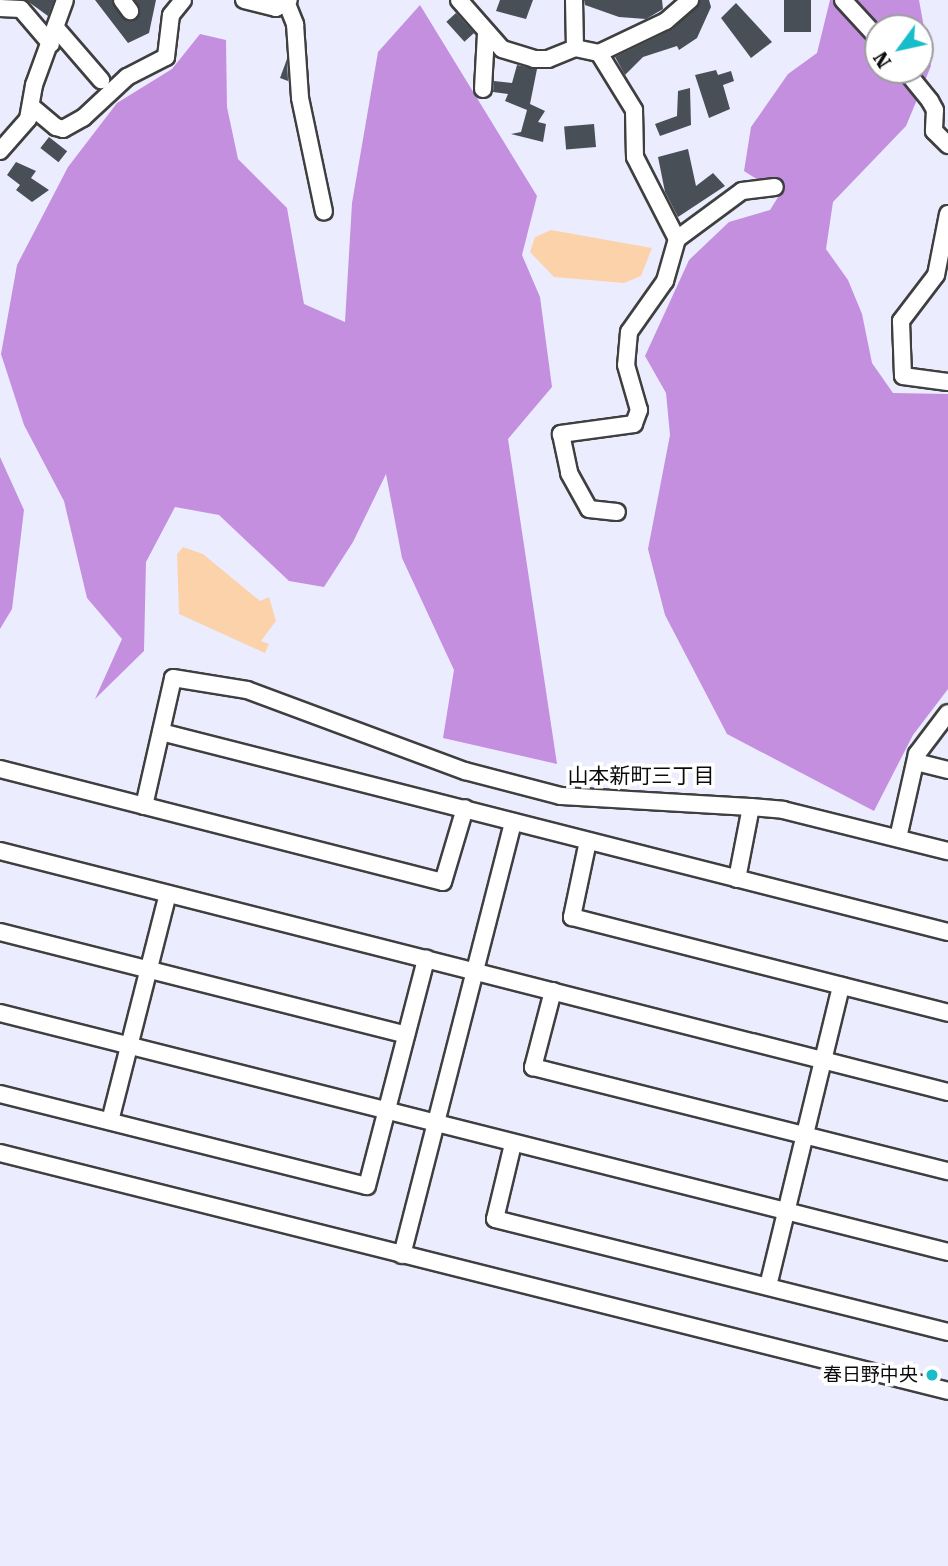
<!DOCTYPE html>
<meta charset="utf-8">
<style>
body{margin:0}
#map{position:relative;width:948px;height:1566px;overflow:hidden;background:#ebedff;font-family:"Roboto Serif","Noto Sans JP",serif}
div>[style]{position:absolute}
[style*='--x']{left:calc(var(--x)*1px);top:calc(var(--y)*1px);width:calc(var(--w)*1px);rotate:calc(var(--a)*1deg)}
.forest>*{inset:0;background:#c48fdf}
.water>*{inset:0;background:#fcd2ab}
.building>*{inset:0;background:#484f56;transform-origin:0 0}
.roads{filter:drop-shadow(2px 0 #3f3f3f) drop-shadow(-2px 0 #3f3f3f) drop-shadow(0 2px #3f3f3f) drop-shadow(0 -2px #3f3f3f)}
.minor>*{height:16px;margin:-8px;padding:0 8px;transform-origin:8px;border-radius:8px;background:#fff}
.dots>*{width:19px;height:19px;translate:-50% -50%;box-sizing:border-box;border:4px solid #fff;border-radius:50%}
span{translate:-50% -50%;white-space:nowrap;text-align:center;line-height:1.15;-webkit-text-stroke:7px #fff;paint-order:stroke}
.poi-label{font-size:19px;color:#0c0c0c}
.right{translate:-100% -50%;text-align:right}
.neighbourhood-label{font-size:21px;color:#0c0c0c}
.north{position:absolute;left:864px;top:14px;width:70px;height:70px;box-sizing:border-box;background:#fff;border:2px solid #9e9e9e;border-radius:50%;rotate:237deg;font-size:19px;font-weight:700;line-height:28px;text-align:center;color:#0c0c0c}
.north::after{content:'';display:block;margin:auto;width:24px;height:32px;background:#18bdc9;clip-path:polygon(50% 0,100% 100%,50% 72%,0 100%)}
</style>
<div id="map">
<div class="forest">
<i style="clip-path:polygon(evenodd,830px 0,919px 0,931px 66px,906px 126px,833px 202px,826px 249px,848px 280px,862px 314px,872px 363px,893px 393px,948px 394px,948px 689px,913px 735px,874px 811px,727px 734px,665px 615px,648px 549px,670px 435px,666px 393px,645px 356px,689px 260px,729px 222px,770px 210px,780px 194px,744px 171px,751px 127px,788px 74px,817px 53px,830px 0,878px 28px,920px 28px,920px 70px,878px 70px,878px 28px)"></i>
<i style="clip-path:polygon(420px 5px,537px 196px,522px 255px,540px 297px,552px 387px,508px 439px,557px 764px,443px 738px,454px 670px,402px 558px,386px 474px,353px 542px,324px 587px,289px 581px,219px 515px,175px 507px,146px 562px,144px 651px,95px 699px,122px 639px,87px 598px,64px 501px,24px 425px,1px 354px,17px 265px,68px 167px,117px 103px,172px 69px,200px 34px,226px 40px,227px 107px,238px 159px,287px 208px,304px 304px,345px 322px,352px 203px,378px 52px)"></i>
<i style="clip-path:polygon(0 457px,24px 510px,12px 609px,0 629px)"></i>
</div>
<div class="water">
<i style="clip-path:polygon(551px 230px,652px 248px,641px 276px,624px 283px,554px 277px,530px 252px,535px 237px)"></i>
<i style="clip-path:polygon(183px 547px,203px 554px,260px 601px,269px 597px,276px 621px,261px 641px,269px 644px,265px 653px,179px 614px,177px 554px)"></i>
</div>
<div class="building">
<i style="clip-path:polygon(26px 0,54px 0,48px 16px)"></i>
<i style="clip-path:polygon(95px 0,112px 0,122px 17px,130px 21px,140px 15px,135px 0,156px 0,149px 33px,128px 43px)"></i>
<i style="clip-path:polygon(500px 0,533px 0,526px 19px,496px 11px)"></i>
<i style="clip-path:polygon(584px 0,662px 0,663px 9px,646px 19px,619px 17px,585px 5px)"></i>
<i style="clip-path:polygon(700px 0,709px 0,711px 7px,697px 38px,679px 50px,677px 46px,643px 57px,625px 75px,615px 57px,673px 29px)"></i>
<i style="left:784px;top:0;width:27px;height:32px"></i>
<i style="clip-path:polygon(736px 3px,772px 42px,751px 58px,721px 18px)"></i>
<i style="left:456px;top:13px;width:27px;height:13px;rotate:48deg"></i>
<i style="clip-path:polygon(287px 59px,288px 81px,280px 78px)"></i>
<i style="clip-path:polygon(517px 65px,537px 69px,530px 104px,545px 111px,538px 122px,546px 124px,543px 142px,511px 134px,521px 132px,527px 110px,505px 101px,508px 94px,493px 92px,494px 81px,512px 83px)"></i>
<i style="clip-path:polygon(716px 70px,718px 75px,731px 71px,734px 81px,723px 85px,730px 109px,709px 118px,695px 75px)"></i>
<i style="clip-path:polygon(690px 88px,691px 125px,660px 136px,655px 124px,677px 116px,678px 91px)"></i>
<i style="left:594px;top:124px;width:23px;height:30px;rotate:85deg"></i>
<i style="left:49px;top:137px;width:23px;height:14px;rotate:38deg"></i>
<i style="clip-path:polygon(688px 149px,696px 186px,713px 173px,725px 186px,678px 217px,665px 192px,658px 157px)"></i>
<i style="clip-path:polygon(16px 162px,36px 171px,31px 178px,49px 190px,32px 202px,16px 190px,20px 185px,7px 175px)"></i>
</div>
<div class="roads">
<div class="minor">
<i style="--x:122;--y:0;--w:14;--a:54"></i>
<i style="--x:244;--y:0;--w:33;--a:14"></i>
<i style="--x:276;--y:8;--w:15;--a:-32"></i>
<i style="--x:459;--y:0;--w:65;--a:48.7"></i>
<i style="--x:502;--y:49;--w:34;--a:17"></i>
<i style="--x:534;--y:59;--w:14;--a:0"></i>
<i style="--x:548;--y:59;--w:29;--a:-22"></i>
<i style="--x:575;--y:48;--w:25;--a:12"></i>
<i style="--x:599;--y:53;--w:74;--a:-25.5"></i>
<i style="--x:666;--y:21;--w:32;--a:-41"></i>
<i style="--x:574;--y:0;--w:48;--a:88.8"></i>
<i style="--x:843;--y:0;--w:52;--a:47.4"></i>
<i style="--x:287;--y:4;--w:22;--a:68"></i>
<i style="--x:295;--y:24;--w:74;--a:86.1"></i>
<i style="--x:300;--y:98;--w:116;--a:78.1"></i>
<i style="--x:0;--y:8;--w:21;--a:3"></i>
<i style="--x:21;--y:9;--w:46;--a:49.4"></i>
<i style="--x:56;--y:28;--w:69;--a:49.1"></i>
<i style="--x:599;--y:53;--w:67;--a:58.4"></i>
<i style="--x:634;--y:110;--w:47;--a:88.8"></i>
<i style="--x:635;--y:157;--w:92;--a:62.9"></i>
<i style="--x:677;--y:239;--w:44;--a:105.9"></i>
<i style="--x:665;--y:281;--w:62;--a:125.2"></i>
<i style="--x:629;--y:332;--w:33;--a:95"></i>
<i style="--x:626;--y:365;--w:47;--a:73.9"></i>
<i style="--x:639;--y:410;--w:15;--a:110"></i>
<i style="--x:634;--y:424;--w:74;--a:172.2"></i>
<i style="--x:561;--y:434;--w:40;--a:78"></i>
<i style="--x:569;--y:473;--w:41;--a:60.9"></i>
<i style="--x:589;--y:509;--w:28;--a:6"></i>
<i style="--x:905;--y:70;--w:40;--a:51"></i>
<i style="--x:930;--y:101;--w:10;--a:61"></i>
<i style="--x:935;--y:110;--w:21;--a:93"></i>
<i style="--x:934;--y:131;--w:20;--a:45"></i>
<i style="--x:483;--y:89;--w:56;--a:-86.9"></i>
<i style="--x:32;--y:107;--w:31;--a:40"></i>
<i style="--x:56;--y:127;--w:7;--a:16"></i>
<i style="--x:63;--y:129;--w:23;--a:-29"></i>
<i style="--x:83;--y:118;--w:60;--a:-43"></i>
<i style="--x:127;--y:77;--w:44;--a:-27.1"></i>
<i style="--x:166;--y:57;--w:42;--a:-83.2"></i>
<i style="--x:171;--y:15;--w:19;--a:-51"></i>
<i style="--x:0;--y:151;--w:43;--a:-48.8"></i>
<i style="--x:28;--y:119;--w:35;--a:-80"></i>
<i style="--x:34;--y:85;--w:90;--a:-70"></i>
<i style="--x:948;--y:214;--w:62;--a:101.1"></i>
<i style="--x:936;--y:275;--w:58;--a:127.3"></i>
<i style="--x:901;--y:321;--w:55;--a:87.9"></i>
<i style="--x:903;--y:376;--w:45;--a:7.6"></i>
<i style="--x:677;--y:239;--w:81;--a:-36.4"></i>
<i style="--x:742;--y:191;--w:33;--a:-7"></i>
<i style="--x:161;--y:732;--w:812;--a:14.26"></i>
<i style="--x:916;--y:762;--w:33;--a:14"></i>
<i style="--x:0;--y:769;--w:457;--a:14.3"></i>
<i style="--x:443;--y:882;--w:77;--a:-73.4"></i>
<i style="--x:144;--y:806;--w:131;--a:-77.2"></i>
<i style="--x:173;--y:678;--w:75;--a:9.2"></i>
<i style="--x:247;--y:690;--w:233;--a:20.4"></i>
<i style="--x:465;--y:771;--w:99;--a:14.6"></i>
<i style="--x:561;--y:796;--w:190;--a:3.3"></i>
<i style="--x:898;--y:838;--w:86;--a:-77.3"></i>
<i style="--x:917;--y:754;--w:51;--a:-52.9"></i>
<i style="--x:588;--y:841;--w:78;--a:101.9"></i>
<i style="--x:572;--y:917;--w:388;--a:14.3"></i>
<i style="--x:0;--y:851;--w:978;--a:14.26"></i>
<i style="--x:737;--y:879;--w:73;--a:-79"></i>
<i style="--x:751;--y:807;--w:32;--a:5"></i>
<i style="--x:783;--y:810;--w:170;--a:14"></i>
<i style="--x:0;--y:932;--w:419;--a:14.2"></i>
<i style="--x:553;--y:991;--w:79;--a:104.7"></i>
<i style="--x:533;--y:1067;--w:428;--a:14.1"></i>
<i style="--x:0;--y:1013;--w:978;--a:14.15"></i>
<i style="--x:0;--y:1094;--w:378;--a:14.1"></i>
<i style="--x:367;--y:1186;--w:235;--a:-75.4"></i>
<i style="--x:110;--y:1121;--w:234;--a:-75.7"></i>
<i style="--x:513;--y:1144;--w:77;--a:103.5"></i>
<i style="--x:495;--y:1219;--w:467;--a:14"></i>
<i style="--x:0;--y:1153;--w:977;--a:14.09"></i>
<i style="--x:402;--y:1255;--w:447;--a:-75.6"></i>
<i style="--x:768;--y:1286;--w:309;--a:-76.3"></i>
</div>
</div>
<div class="dots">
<i style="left:932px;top:1375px;background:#18bdc9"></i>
</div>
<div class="poi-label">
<span class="right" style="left:918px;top:1375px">春日野中央</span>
</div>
<div class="neighbourhood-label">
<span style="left:641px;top:776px">山本新町三丁目</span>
</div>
<div class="north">N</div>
</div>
